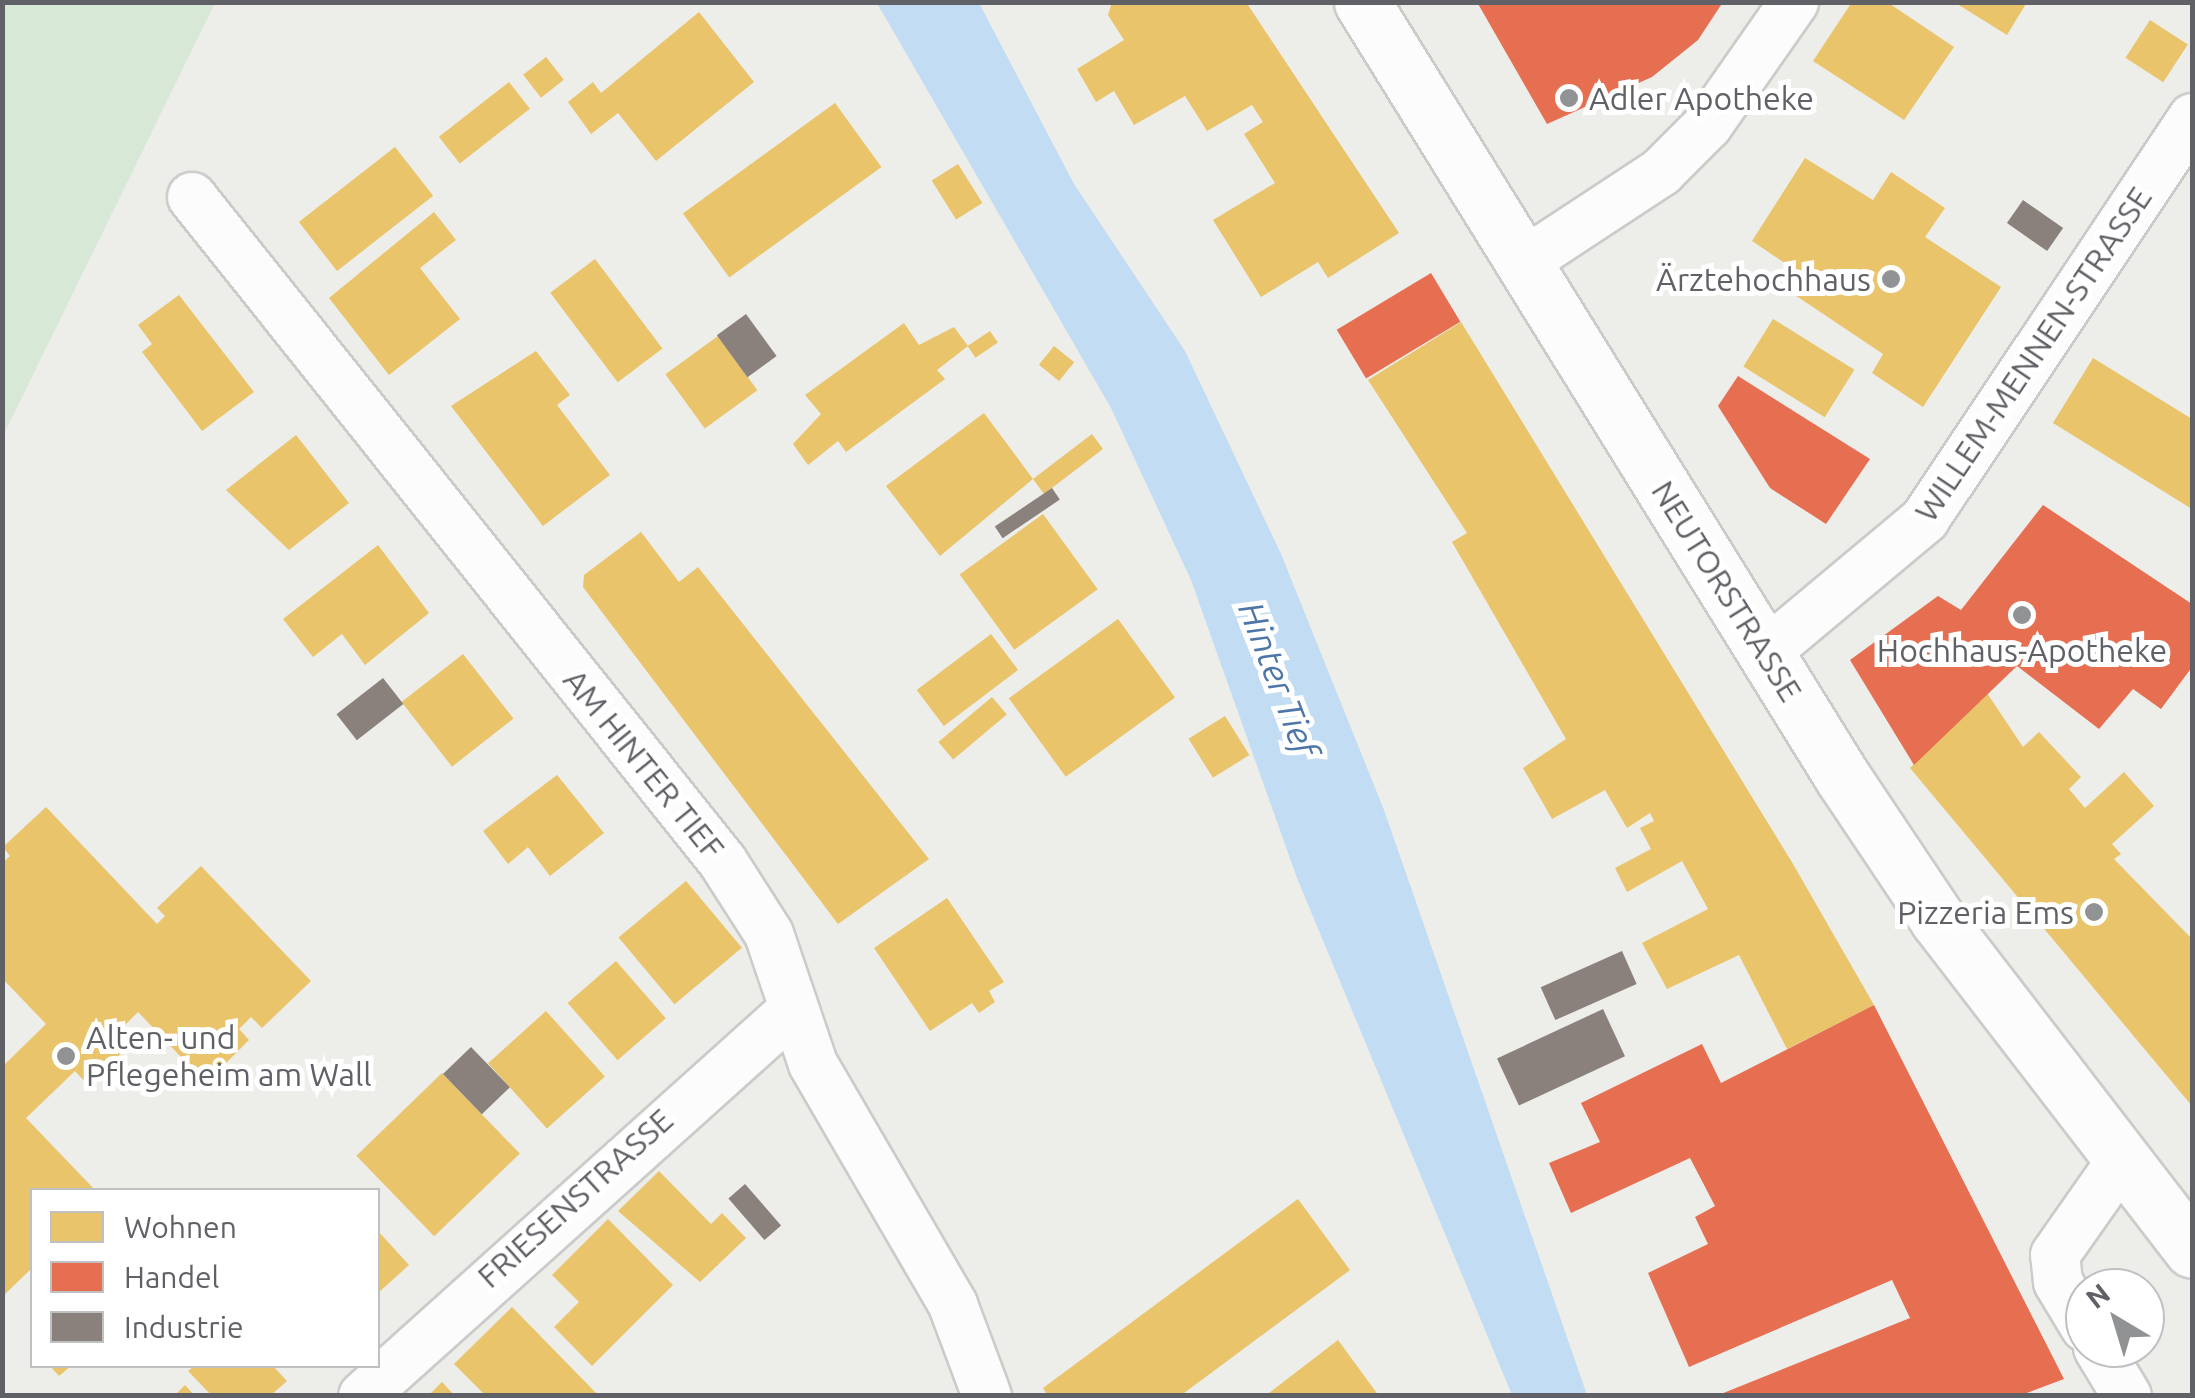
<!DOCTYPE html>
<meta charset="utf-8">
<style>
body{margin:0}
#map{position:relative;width:2195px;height:1398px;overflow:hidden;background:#edede9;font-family:Ubuntu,sans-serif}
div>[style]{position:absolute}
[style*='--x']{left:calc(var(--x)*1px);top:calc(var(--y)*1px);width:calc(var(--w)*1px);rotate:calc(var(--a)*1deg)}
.green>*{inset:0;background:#d8e8d7}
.water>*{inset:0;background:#c2dcf3}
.homes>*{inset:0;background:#e9c46a;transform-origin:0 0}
.shops>*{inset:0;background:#e76f51;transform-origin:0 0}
.industry>*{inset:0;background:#8a817c;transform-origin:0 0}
.roads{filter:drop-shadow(2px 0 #cbcbca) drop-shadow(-2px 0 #cbcbca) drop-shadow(0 2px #cbcbca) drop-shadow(0 -2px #cbcbca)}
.street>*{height:48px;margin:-24px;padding:0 24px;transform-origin:24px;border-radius:24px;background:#fcfcfc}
.secondary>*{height:55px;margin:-27.5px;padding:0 27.5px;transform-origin:27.5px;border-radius:27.5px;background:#fcfcfc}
.dots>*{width:28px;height:28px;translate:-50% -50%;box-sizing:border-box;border:5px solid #fff;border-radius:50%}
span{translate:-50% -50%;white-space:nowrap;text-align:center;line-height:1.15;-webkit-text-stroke:10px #fff;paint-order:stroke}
.poi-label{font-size:32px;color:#5f6166}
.left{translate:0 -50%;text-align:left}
.right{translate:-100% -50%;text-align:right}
.street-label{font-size:32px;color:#5f6166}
.water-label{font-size:35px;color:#4d75a7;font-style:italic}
.frame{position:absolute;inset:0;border:5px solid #5f6166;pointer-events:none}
.legend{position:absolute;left:30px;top:1188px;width:350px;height:180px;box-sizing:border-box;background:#fff;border:2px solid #bfc0c2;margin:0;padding:12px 18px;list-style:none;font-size:30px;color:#5f6166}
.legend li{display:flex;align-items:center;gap:20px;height:50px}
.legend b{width:50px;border:2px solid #bfc0c2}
.north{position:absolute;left:2065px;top:1268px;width:100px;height:100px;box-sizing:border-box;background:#fff;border:2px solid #bfc0c2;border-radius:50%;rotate:322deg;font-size:28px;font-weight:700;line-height:40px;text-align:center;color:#5f6166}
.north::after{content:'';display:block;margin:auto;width:35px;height:45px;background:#919294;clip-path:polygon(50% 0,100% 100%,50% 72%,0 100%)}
</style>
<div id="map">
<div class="green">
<i style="clip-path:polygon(3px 2px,215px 3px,3px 436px,2px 3px)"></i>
</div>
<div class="water">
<i style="clip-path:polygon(877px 3px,979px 3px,1074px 184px,1185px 351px,1281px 554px,1384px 810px,1587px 1395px,1512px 1395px,1297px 878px,1191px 580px,1111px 408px)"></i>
</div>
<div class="homes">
<i style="clip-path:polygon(1112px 2px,1246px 2px,1399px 233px,1328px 278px,1318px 262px,1261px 297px,1213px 220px,1275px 183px,1244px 134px,1263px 122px,1252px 105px,1207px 131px,1185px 96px,1134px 125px,1114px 91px,1096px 102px,1077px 69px,1124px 40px,1108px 15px)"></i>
<i style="clip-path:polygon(1852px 2px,1887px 2px,1954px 47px,1904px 120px,1813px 61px)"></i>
<i style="clip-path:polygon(1954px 2px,2027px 2px,2007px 35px)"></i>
<i style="clip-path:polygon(699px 12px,754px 82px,656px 161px,618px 113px,591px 134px,568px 102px,593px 82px,601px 93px)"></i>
<i style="left:2150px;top:20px;width:45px;height:45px;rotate:33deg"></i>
<i style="left:546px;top:57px;width:29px;height:29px;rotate:52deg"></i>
<i style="left:509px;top:82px;width:34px;height:89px;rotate:52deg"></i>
<i style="left:835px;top:103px;width:79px;height:188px;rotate:54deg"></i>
<i style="left:395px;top:147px;width:62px;height:122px;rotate:52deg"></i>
<i style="clip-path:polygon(1805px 158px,1873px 200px,1891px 172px,1945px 208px,1925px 237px,2001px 287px,1923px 407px,1872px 373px,1883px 354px,1786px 289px,1798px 272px,1752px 241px)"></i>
<i style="left:958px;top:164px;width:46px;height:31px;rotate:58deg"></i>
<i style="clip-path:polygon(434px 212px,456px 240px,420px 268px,460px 319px,389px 375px,329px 298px)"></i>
<i style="left:595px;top:259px;width:112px;height:56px;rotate:53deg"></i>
<i style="clip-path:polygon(179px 295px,254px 392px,202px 431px,142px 352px,152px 344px,138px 325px)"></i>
<i style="left:1773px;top:319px;width:96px;height:56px;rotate:32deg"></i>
<i style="clip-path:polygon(1461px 322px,1793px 864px,1874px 1005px,1787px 1049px,1739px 955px,1667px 989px,1642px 943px,1708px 909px,1682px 861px,1627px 892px,1615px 868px,1651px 849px,1640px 828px,1654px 821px,1650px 813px,1627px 828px,1605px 790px,1552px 819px,1523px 768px,1566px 739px,1452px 542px,1467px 533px,1368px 380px)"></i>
<i style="clip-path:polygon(904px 323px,919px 345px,954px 327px,968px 346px,937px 370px,945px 379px,846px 452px,838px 441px,808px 465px,793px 444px,821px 414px,805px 395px)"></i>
<i style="left:990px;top:331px;width:14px;height:27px;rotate:56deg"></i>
<i style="left:718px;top:336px;width:67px;height:65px;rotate:54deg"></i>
<i style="left:1054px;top:346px;width:26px;height:24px;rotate:39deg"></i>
<i style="clip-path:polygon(536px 351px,570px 395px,557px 405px,610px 475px,543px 526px,451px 406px)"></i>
<i style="clip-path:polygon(2093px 358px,2192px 419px,2192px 509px,2053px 423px)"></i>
<i style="clip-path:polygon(984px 413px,1033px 479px,1092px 434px,1103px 449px,1044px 494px,1033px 479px,940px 556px,886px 486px)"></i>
<i style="clip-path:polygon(296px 435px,349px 503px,289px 550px,226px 490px)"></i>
<i style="left:1043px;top:514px;width:93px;height:103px;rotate:54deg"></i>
<i style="clip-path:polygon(641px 532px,679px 582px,698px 567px,929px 859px,838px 924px,583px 587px,584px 575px)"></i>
<i style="clip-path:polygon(378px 545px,429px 613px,365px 665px,342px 634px,313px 657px,283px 619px)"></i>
<i style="left:1118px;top:619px;width:97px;height:135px;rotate:54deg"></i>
<i style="left:991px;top:634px;width:45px;height:93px;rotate:53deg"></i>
<i style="left:463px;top:654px;width:82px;height:78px;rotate:52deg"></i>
<i style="clip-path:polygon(1987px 693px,2023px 747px,2039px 732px,2081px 777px,2069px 789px,2085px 808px,2124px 772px,2154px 806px,2112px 844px,2121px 854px,2114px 859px,2192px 939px,2192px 1106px,1910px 768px)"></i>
<i style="left:992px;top:697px;width:23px;height:70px;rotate:50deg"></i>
<i style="left:1225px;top:716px;width:46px;height:43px;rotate:58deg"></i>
<i style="clip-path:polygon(557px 775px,604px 833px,550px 876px,528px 847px,508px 864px,483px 831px)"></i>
<i style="clip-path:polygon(46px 807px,157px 924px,165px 916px,157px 908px,201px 866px,311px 981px,262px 1028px,251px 1017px,239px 1029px,249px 1040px,206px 1083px,138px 1012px,118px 1032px,130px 1045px,88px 1085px,75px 1071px,26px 1118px,95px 1190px,32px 1190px,32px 1268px,2px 1297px,2px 1067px,46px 1024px,2px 978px,2px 863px,10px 856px,3px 847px)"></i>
<i style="left:686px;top:881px;width:87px;height:88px;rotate:50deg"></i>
<i style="clip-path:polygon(947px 898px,1004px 982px,989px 991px,995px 1002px,979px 1013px,972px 1003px,930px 1031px,874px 948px)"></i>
<i style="left:616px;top:961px;width:76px;height:64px;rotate:49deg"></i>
<i style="left:546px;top:1011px;width:88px;height:78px;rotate:48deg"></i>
<i style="left:442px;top:1073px;width:112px;height:119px;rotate:46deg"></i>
<i style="clip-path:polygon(659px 1171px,711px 1224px,722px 1213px,746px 1238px,700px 1282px,618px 1211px)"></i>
<i style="clip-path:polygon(1298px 1199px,1350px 1270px,1180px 1396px,1048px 1396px,1043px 1388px)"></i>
<i style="clip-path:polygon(608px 1219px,673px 1285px,592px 1366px,554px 1327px,579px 1302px,552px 1275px)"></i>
<i style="clip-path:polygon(378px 1231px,409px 1265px,378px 1293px)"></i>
<i style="clip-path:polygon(512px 1307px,599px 1396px,486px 1396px,454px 1364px)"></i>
<i style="clip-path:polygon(1338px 1340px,1379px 1396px,1265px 1396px)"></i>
<i style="clip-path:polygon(50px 1366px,71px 1366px,59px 1376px)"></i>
<i style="clip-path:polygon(194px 1366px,273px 1366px,287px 1381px,270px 1396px,212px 1396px,188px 1371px)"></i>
<i style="clip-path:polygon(442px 1382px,455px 1396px,428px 1396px)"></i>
<i style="clip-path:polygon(185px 1385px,195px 1396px,174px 1396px)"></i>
</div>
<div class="shops">
<i style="clip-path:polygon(1477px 2px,1723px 2px,1698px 40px,1652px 77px,1547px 124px)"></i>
<i style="left:1431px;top:273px;width:57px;height:110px;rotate:59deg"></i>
<i style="clip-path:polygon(1738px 376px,1870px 459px,1826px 524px,1770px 488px,1718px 406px)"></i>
<i style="clip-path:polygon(2043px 505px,2192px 604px,2192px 667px,2161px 709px,2133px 689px,2099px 729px,2017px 666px,1914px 765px,1850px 660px,1938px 596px,1961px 610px)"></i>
<i style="clip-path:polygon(1874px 1005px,2064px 1379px,2019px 1396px,1716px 1396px,1910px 1318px,1892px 1280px,1689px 1367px,1648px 1273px,1708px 1244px,1695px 1217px,1715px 1206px,1690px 1158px,1571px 1213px,1549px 1163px,1600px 1142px,1581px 1103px,1702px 1044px,1721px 1083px)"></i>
</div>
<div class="industry">
<i style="left:2023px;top:200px;width:49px;height:28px;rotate:35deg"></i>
<i style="left:746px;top:314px;width:52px;height:36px;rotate:54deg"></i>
<i style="left:1052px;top:488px;width:14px;height:69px;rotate:56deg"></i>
<i style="left:383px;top:678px;width:33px;height:59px;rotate:52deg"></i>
<i style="left:1622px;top:951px;width:36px;height:89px;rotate:66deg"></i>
<i style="left:1603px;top:1009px;width:52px;height:117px;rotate:65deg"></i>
<i style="left:471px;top:1047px;width:56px;height:39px;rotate:46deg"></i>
<i style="left:745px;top:1184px;width:55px;height:22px;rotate:49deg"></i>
</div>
<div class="roads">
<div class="street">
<i style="--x:192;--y:197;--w:851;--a:51.39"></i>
<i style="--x:723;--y:862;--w:85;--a:57.4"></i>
<i style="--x:769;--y:934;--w:137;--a:71.3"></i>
<i style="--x:813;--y:1064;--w:279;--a:59.8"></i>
<i style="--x:953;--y:1305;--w:97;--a:69.5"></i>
<i style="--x:1521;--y:264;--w:168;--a:-33.3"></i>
<i style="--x:1661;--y:172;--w:66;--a:-45"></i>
<i style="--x:1708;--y:125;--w:150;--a:-55"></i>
<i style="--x:1765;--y:653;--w:209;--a:-39.9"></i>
<i style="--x:1925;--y:519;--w:482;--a:-56.3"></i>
<i style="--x:2085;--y:1327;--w:52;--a:-121"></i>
<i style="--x:2058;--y:1282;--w:27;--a:-96"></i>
<i style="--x:2055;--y:1255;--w:115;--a:-54.9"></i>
<i style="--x:2098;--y:1348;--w:56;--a:58.9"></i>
<i style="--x:363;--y:1396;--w:579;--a:-41.92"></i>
</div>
<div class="secondary">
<i style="--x:1362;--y:2;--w:913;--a:58.21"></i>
<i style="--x:1843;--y:778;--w:171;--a:56.2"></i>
<i style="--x:1938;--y:920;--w:416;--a:52.4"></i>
</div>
</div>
<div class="dots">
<i style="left:1569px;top:98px;background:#919294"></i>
<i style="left:1891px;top:279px;background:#919294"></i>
<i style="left:2022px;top:615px;background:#919294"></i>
<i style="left:2094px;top:912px;background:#919294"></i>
<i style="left:66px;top:1056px;background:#919294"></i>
</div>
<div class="poi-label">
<span class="left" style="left:1589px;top:98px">Adler Apotheke</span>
<span class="right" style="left:1871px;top:279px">Ärztehochhaus</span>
<span style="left:2022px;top:650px">Hochhaus-Apotheke</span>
<span class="right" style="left:2074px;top:912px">Pizzeria Ems</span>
<span class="left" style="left:86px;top:1056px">Alten- und<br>Pflegeheim am Wall</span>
</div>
<div class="street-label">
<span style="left:2033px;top:354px;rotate:-56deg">WILLEM-MENNEN-STRASSE</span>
<span style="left:1727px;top:591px;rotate:58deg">NEUTORSTRASSE</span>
<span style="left:644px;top:764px;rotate:51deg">AM HINTER TIEF</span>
<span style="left:575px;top:1198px;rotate:-42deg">FRIESENSTRASSE</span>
</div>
<div class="water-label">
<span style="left:1279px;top:679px;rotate:69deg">Hinter Tief</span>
</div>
<div class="frame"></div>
<ul class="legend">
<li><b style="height:28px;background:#e9c46a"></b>Wohnen</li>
<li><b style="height:28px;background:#e76f51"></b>Handel</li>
<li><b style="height:28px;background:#8a817c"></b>Industrie</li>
</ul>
<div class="north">N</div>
</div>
